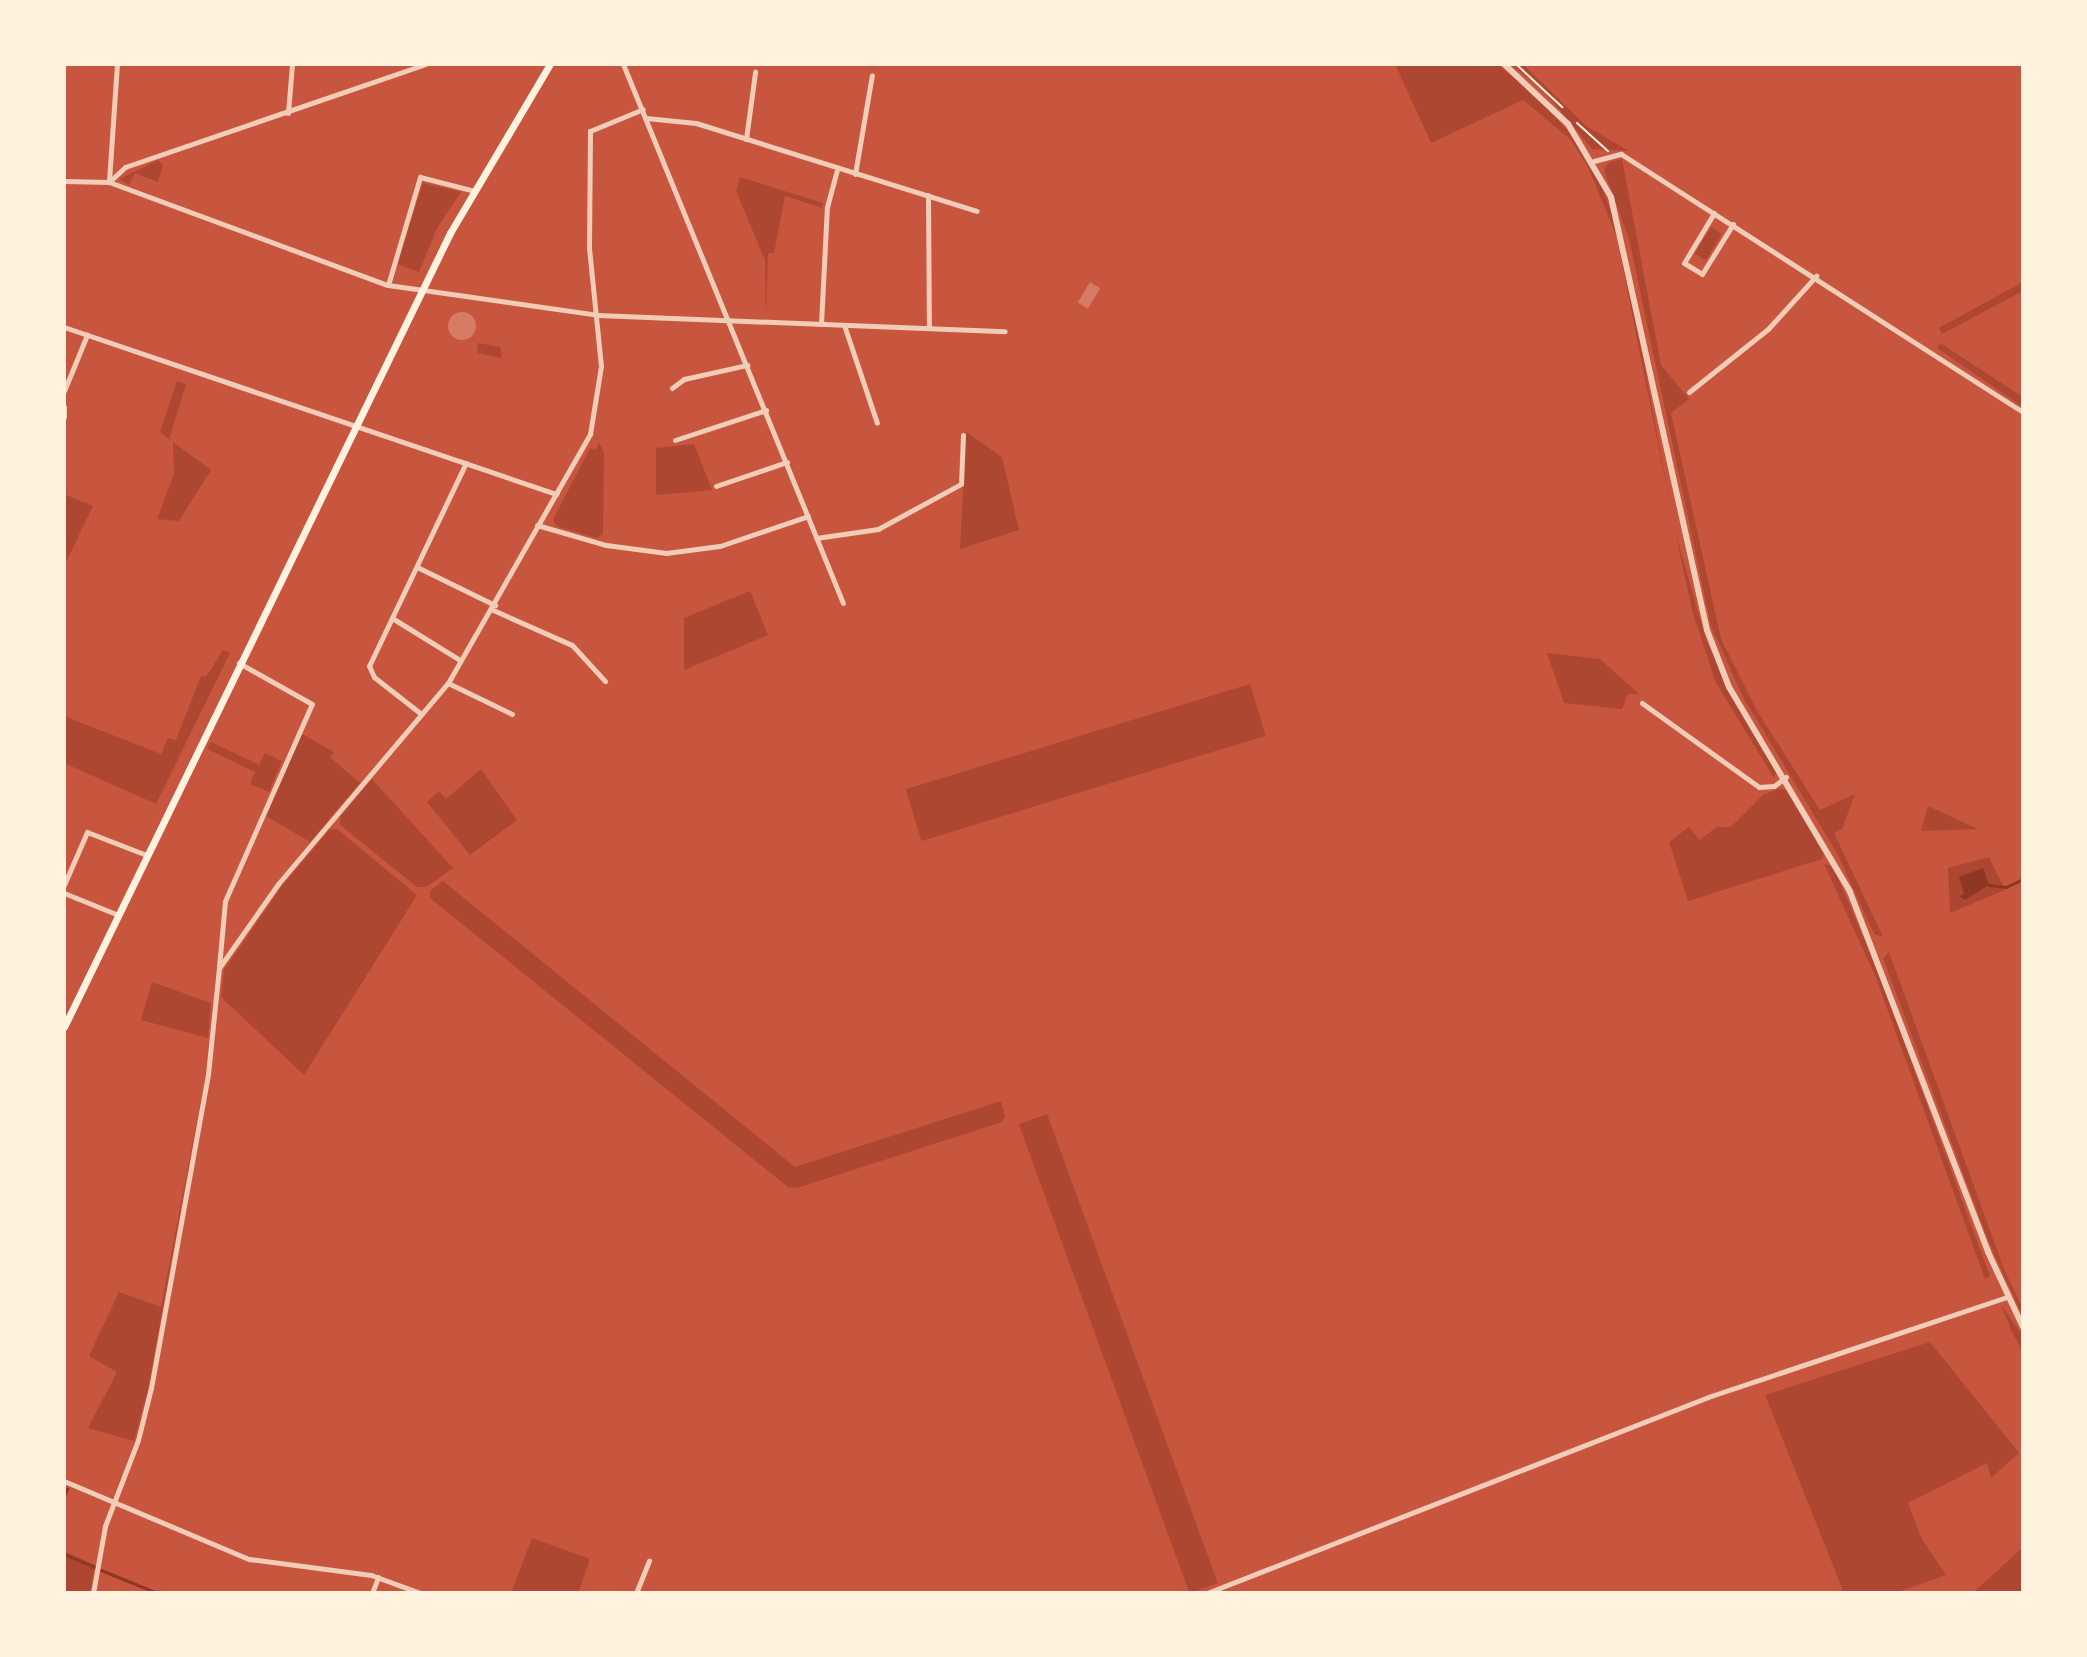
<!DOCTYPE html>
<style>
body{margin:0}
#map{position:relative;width:2087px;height:1657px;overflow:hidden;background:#c8553d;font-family:Karla,sans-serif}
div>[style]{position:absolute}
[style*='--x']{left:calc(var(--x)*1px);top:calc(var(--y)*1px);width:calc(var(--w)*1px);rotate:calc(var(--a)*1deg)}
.green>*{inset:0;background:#ae4732;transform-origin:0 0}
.water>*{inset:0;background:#8f3625}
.stream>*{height:3px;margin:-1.5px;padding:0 1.5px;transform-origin:1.5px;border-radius:1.5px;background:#8f3625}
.building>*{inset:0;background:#d67c66;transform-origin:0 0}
.round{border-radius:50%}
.path>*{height:2px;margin:-1px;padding:0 1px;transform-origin:1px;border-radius:1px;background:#fff3e0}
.minor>*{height:5px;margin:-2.5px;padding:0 2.5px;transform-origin:2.5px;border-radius:2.5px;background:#f1ccb7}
.tertiary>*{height:6px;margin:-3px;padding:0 3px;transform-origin:3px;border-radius:3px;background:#f1ccb7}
.secondary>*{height:7px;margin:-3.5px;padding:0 3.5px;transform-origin:3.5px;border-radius:3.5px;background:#fff3e0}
span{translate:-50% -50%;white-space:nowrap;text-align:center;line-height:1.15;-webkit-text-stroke:7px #fff3e0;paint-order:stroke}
.frame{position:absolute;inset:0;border:66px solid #fff3e0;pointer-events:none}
</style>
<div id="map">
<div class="green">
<i style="clip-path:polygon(1395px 64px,1497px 64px,1538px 98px,1573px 137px,1602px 187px,1621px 240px,1673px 519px,1617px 238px,1588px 167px,1570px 139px,1523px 100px,1431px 143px)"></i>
<i style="clip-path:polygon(1511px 64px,1523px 64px,1586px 126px,1629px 151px,1592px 149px,1544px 91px)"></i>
<i style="clip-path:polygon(1622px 159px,1661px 365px,1689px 399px,1671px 413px,1721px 639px,1756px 709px,1820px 810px,1855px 794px,1842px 829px,1834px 833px,1883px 937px,1874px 934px,1838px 855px,1743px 697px,1711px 626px,1629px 239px,1604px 170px,1608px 163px)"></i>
<i style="clip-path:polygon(158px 160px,163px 165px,158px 182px,135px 173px,129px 185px,120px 179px)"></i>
<i style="clip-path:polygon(740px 177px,823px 203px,822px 208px,785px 196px,774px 253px,768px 253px,766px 315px,765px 260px,736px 191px)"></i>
<i style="clip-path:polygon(423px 183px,461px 192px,437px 228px,419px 272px,397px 264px)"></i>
<i style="left:1711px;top:227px;width:13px;height:31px;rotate:32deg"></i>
<i style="clip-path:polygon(2023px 282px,2023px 291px,1942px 334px,1939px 328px)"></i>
<i style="clip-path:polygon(478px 343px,500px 347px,502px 358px,477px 353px)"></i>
<i style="clip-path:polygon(1940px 343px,2023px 397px,2023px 407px,1937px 348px)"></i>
<i style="clip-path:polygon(177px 381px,186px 384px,169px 439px,160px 432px)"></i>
<i style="clip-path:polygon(966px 432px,1002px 457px,1019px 530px,960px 549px)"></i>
<i style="clip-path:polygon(173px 442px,211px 470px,179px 521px,157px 519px,174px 474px)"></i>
<i style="clip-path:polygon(599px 443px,604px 452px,603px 534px,597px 538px,556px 526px,553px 520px,590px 448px,596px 450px)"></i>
<i style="clip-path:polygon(694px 444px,712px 490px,656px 495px,656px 448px)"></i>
<i style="clip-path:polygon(64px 494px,93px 506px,64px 566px)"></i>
<i style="clip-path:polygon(1676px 535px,1706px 640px,1737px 705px,1777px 769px,1774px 778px,1716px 683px,1692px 610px)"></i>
<i style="clip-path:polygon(750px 591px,768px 635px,684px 670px,684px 618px)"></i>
<i style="clip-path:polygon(223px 650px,230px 653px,156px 804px,64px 763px,64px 716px,161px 754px,168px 738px,176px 740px,201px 676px,206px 677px)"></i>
<i style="clip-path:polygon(1547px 653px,1600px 659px,1639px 694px,1628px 694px,1622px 709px,1564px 703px)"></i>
<i style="left:1250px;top:684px;width:54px;height:360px;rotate:73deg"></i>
<i style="clip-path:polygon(302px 734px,334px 752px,330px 757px,360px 783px,310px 842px,266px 816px)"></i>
<i style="clip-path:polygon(211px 742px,259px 765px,265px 753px,282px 761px,269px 792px,250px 784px,255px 772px,207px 749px)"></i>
<i style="clip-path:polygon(481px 769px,517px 820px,470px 855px,427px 802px,439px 791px,446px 799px)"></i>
<i style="clip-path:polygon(372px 779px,453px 868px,426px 887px,417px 887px,340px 825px,340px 817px)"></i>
<i style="clip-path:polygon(1778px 789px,1790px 790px,1825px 850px,1822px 859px,1688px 901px,1669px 842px,1689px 827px,1699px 840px,1717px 827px,1731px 827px,1763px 795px)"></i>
<i style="clip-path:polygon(1928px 806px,1978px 829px,1921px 831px)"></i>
<i style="clip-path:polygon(337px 829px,417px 895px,304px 1075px,221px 997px,224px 970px,282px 886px,329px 830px)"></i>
<i style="clip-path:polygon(1989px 857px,2005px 890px,1950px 913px,1948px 868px)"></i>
<i style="clip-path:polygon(1824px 864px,1833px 866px,1878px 971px,1990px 1276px,1985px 1279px,1876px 978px)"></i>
<i style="clip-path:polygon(443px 881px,795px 1167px,1001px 1101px,1005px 1116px,1002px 1122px,797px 1188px,788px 1187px,430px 898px,430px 891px)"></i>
<i style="clip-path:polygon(1889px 952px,2004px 1269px,2023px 1309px,2023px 1317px,1988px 1240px,1883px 958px)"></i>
<i style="clip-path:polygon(152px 982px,211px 1003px,208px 1038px,141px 1020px)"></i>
<i style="clip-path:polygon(203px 1089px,148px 1389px,134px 1441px,88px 1428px,117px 1372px,89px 1356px,119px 1292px,161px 1307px)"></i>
<i style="left:1047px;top:1114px;width:499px;height:30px;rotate:70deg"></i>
<i style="clip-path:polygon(2001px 1305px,2023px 1336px,2023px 1352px,2011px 1330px)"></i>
<i style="clip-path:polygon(1930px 1342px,2019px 1453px,1991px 1478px,1987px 1463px,1908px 1503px,1922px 1539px,1946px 1575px,1895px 1593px,1844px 1593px,1765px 1395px)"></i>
<i style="clip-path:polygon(532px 1538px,590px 1559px,578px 1593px,511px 1593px)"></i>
<i style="clip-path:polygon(2023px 1547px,2023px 1593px,1973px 1593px)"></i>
<i style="clip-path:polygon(64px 1551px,95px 1565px,90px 1593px,64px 1593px)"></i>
</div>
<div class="water">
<i style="clip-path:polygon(1983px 868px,1989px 885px,1965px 900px,1959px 896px,1964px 894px,1959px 877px)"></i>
</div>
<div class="stream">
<i style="--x:1989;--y:885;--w:17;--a:7"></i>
<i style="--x:2006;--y:887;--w:19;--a:-25"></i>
<i style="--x:64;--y:1496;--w:8;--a:-67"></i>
<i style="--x:64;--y:1554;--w:33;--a:23"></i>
<i style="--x:101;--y:1570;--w:61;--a:22.3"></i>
</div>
<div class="building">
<i style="left:1090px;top:282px;width:12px;height:24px;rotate:31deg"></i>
<i class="round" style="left:448px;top:312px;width:28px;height:28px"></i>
</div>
<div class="path">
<i style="--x:1517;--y:65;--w:62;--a:43"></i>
<i style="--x:1577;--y:123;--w:42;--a:42.1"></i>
</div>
<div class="minor">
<i style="--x:623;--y:64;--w:582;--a:67.8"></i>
<i style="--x:288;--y:113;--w:49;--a:-85.3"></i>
<i style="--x:646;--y:118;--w:50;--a:5.7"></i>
<i style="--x:696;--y:123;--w:294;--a:17.4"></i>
<i style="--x:746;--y:139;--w:68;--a:-82.3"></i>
<i style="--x:1594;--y:161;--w:28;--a:-15"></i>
<i style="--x:1621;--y:154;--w:478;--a:32.7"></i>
<i style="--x:855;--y:174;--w:100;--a:-80.3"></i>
<i style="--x:64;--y:181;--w:45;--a:1.3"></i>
<i style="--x:109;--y:182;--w:297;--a:20.3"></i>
<i style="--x:388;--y:285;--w:212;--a:8.1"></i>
<i style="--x:598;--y:315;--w:407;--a:2.3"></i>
<i style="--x:109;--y:181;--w:117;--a:-86.1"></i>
<i style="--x:109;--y:182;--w:22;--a:-43"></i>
<i style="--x:125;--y:167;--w:318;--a:-18.9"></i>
<i style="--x:928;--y:195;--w:132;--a:89.6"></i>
<i style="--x:1714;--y:213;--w:58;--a:121"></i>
<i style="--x:1684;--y:263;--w:21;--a:31"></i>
<i style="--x:1702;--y:274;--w:59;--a:-58.2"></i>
<i style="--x:388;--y:285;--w:113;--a:-73.5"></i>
<i style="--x:420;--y:177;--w:57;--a:14.3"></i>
<i style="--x:821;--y:324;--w:117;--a:-87.1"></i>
<i style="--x:827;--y:207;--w:39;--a:-75"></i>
<i style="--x:844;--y:325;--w:103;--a:71.4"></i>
<i style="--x:64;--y:327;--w:520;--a:18.75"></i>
<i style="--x:672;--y:388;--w:15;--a:-37"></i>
<i style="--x:684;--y:379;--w:65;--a:-12.5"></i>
<i style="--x:64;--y:391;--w:61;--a:-67.7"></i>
<i style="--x:1689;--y:392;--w:101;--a:-38.6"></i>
<i style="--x:1768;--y:329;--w:72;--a:-47.8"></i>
<i style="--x:64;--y:407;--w:10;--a:90"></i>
<i style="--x:675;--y:440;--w:96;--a:-18.2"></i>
<i style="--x:716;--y:486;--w:75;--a:-18.7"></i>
<i style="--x:537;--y:525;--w:72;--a:16.2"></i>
<i style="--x:606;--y:545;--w:61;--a:7.6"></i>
<i style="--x:666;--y:553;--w:54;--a:-7.4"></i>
<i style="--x:720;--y:546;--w:93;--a:-18.8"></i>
<i style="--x:816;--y:538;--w:63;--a:-8.3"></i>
<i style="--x:878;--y:529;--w:94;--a:-28.5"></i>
<i style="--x:961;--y:484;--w:49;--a:-87.7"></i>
<i style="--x:417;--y:567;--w:87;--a:26"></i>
<i style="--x:493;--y:610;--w:86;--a:23.9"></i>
<i style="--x:572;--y:645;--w:49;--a:47.5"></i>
<i style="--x:392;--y:618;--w:80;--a:31.7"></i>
<i style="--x:448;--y:683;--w:71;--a:25.8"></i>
<i style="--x:1642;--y:703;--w:144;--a:35.7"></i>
<i style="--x:1759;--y:787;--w:15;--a:-4"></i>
<i style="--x:1774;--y:786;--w:15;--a:-37"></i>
<i style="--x:420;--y:713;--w:58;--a:-142"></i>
<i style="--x:374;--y:677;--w:12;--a:-114"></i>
<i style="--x:369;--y:666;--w:225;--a:-64.5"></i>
<i style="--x:64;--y:885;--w:58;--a:-66.5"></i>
<i style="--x:87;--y:832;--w:61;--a:21.1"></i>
<i style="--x:64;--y:893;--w:56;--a:22"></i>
<i style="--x:219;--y:967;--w:66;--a:-84.8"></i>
<i style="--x:225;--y:901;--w:215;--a:-66.2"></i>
<i style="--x:312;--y:704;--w:84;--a:-150.7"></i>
<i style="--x:64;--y:1481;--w:201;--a:22.9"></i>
<i style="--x:249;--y:1559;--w:123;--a:7.5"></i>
<i style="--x:371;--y:1575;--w:52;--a:20.2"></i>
<i style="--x:93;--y:1593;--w:68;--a:-79.8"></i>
<i style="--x:105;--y:1526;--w:92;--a:-69"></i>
<i style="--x:138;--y:1440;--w:54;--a:-76"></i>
<i style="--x:151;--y:1388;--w:319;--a:-79.7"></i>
<i style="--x:208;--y:1074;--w:107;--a:-84.1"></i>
<i style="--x:219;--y:968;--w:103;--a:-54.9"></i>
<i style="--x:278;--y:884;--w:263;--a:-49.8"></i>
<i style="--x:448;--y:683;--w:287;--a:-60.3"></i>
<i style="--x:590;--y:434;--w:69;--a:-80.8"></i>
<i style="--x:601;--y:366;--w:120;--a:-95.8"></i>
<i style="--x:589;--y:247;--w:116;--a:-89.5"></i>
<i style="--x:590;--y:131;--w:57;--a:-22.5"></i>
<i style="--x:372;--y:1593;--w:17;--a:-69"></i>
<i style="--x:636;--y:1593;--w:35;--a:-68"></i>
<i style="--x:1207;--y:1593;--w:541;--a:-21.35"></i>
<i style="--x:1711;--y:1396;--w:312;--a:-18.5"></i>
</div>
<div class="tertiary">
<i style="--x:1504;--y:64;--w:88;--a:43.2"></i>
<i style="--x:1568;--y:124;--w:85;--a:59.5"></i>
<i style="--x:1611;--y:197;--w:444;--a:77.5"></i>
<i style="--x:1707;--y:630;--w:61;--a:68.9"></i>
<i style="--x:1729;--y:687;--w:238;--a:59.4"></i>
<i style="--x:1850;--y:892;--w:386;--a:69"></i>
<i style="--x:1988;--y:1252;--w:83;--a:65"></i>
</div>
<div class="secondary">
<i style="--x:64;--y:1027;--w:883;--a:-64.07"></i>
<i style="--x:450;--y:233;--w:196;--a:-59.4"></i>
</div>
<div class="frame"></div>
</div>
